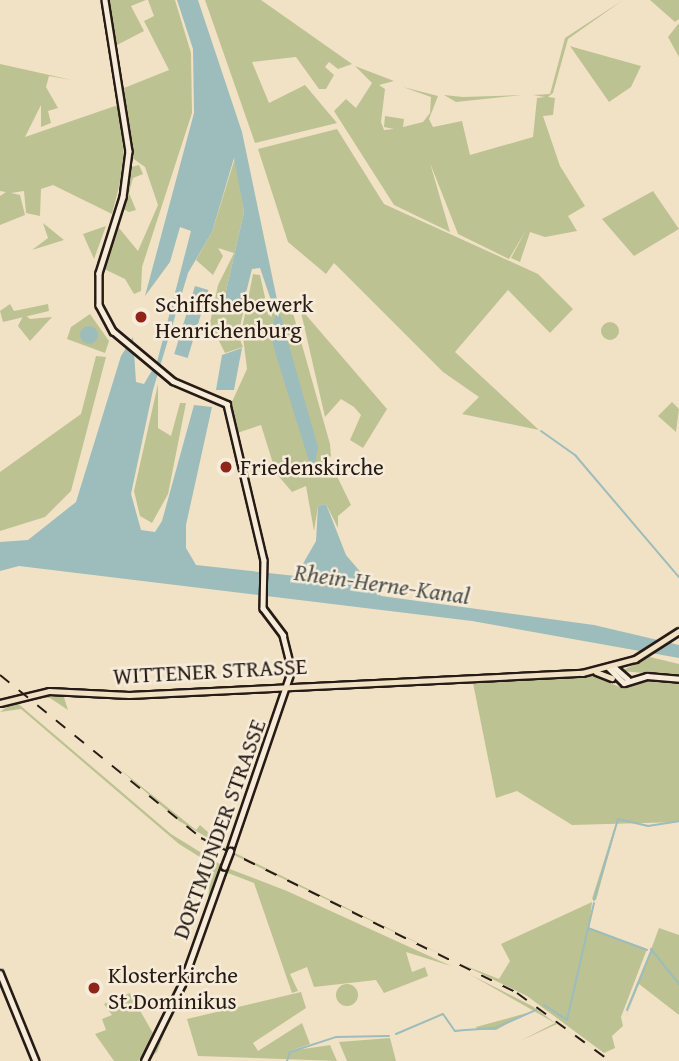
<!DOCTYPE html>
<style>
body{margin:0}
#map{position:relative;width:679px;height:1061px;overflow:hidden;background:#f1e2c5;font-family:"Gentium Book Plus",serif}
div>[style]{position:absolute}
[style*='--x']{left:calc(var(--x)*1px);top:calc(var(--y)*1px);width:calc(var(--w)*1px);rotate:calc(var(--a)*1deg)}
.green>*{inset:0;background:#bdc292}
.round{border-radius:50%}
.water>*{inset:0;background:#9dbcbc;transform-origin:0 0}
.stream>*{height:2px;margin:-1px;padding:0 1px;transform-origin:1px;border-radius:1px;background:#9dbcbc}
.roads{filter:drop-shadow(2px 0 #271b16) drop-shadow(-2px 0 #271b16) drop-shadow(0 2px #271b16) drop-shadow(0 -2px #271b16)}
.secondary>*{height:4.5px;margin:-2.25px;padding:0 2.25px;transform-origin:2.25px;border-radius:2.25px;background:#f6ecd9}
.primary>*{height:5px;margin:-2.5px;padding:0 2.5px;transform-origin:2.5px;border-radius:2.5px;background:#f1e2c5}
.rail>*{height:2px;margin-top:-1px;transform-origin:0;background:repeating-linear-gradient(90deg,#271b16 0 12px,transparent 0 24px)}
.bridges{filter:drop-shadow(2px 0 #271b16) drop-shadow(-2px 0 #271b16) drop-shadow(0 2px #271b16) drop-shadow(0 -2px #271b16)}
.secondary-bridge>*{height:4.5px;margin:-2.25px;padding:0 2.25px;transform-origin:2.25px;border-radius:2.25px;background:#f6ecd9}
.dots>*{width:19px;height:19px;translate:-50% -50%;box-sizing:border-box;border:4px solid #f6ecd9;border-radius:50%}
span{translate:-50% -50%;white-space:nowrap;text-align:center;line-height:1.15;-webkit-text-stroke:5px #f6ecd9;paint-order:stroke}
.poi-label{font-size:23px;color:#271b16}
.left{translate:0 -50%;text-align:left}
.street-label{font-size:23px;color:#271b16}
.water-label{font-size:24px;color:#505350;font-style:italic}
</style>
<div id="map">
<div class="green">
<i style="clip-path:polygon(108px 0,146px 0,131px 6px,144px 31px,117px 45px)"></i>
<i style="clip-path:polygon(148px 0,175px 0,191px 53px,192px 113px,142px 267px,141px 291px,134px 294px,125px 279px,102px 268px,120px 216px,119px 228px,138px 251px,158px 205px,145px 167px,131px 157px,124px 88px,169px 70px,144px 21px,154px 16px)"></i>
<i style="clip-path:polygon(205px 0,261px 0,352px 64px,338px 69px,329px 62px,325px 67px,334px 75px,326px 89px,319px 89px,296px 57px,252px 62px,269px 103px,305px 85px,337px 123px,255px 143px)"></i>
<i style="clip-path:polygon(623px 0,568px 39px,553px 93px,548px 97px,555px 98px,553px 115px,543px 116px,560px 166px,585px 206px,568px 216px,577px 231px,545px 237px,530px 232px,520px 262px,511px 258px,526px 230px,509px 259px,458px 234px,430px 163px,450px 232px,394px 205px,334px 111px,346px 99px,356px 108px,372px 83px,355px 66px,394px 81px,379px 85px,385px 89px,381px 122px,384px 130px,394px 129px,384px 127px,385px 116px,404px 119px,403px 127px,423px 122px,430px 113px,431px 97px,403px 87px,438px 96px,429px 119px,433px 127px,462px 121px,470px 155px,533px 137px,537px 98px,545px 97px,533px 95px,550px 94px,565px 38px)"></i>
<i style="clip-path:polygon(650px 0,679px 0,679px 19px,675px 22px)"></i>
<i style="clip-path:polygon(679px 23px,679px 57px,668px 37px)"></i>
<i style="clip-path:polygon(570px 46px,573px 47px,641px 66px,631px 87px,609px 102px)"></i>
<i style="clip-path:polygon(0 64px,72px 80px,49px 76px,46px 87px,58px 108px,48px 111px,51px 123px,41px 127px,41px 105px,25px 137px,118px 105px,125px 163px,112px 214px,53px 185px,41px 189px,40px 216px,26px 213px,24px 191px,11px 193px,20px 195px,25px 215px,0 225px,0 196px,6px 192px,0 191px)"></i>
<i style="clip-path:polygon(444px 95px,463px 97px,522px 95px,456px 102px)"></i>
<i style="clip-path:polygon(337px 129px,384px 204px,538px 274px,573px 309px,550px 333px,508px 290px,455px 352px,539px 430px,462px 414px,479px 397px,443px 372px,334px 263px,326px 274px,288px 242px,258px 149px)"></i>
<i style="clip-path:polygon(235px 158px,244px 212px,222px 309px,244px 309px,238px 335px,243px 347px,225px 353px,210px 323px,218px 285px,234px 253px,218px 248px,223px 256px,213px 275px,196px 260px,212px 232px)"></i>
<i style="clip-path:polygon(139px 165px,143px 174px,133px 178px,129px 193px,136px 210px,129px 212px,123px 209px,131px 167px)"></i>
<i style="clip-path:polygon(653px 191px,679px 229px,634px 256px,602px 219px)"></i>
<i style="clip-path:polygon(43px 223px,64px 240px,32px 250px,48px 238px)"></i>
<i style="clip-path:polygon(106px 226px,94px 259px,83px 234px)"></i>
<i style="clip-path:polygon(253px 274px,260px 275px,266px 302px,291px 306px,330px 444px,331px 456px,318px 469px,333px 468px,351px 505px,338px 516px,338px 528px,326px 504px,318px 506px,314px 531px,306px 486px,292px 492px,276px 473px,261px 425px,234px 434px,231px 404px,247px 369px,242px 329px)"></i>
<i style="clip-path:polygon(10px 304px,14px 311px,48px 304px,49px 311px,3px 322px,0 311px)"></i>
<i style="clip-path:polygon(300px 308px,387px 409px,363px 448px,350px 440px,361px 415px,354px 407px,341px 399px,325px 417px)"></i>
<i style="clip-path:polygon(24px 314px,30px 319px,52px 317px,30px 341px,18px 326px)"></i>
<i style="clip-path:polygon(90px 314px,109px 341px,105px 353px,67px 339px,71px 327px)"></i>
<i class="round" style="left:601px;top:322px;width:18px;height:18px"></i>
<i style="clip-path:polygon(96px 356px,106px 357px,71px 491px,45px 517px,0 531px,0 472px,81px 414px)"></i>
<i style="clip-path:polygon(158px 384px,158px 428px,171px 436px,180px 403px,186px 403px,168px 494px,152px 523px,140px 516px,134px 491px)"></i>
<i style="clip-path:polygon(672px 402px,679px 409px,676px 432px,658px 416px)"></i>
<i style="clip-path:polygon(650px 657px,679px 664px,679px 676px,621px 671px)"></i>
<i style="clip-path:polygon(591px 676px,620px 687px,646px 679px,679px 682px,679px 822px,572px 825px,517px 791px,496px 798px,473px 683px)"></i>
<i style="clip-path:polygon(63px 694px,68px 710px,50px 698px,26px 697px)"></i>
<i style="clip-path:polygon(15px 701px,171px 834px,221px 865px,208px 901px,211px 864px,179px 844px,21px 709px,0 712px)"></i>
<i style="clip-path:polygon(117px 767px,196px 830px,200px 825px,227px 849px,179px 821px)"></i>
<i style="clip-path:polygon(616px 828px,596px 900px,592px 899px,614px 829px)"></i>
<i style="clip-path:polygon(238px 841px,235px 853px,455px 961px,236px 856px,232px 854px)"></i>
<i style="clip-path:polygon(227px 868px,287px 891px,451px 966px,406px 952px,412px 972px,425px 967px,428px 976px,384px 993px,376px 980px,314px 987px,307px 967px,290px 974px,298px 991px,292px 993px,254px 883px,228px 873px,219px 889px)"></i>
<i style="clip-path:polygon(592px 902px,589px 928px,647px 949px,621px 1017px,623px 1026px,612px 1036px,615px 1048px,604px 1053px,527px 996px,461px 964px,499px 979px,510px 961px,501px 944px)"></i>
<i style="clip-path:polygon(659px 928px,679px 935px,679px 1015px,639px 984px,624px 1022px)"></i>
<i style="clip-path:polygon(469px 974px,532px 1006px,598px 1054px,557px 1024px,520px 1041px,555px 1023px)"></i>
<i class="round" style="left:336px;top:984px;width:22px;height:22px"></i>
<i style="clip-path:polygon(301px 992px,306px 1008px,253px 1043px,258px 1051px,302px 1023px,310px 1044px,290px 1051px,330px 1045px,337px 1061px,198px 1056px,187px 1019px)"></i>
<i style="clip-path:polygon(130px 993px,154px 1035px,139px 1061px,114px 1061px,95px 1034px,106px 1030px,102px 1019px,112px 1015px,104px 1004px)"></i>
<i style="clip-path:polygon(527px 1013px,496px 1030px,477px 1030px,476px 1027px)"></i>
<i style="clip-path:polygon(170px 1018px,157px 1052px,146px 1061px)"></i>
<i style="clip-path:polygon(390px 1038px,396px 1061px,347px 1061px,339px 1042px)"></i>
</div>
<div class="water">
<i style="clip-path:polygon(177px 0,198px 0,242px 132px,280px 314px,318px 447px,313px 474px,275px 352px,270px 331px,276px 315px,260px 268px,252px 269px,241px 313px,222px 309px,244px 212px,234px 158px,212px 232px,188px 273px,153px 390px,131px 494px,141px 530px,155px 532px,162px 521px,194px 405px,212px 407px,186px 525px,186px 548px,196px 565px,296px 576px,316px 541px,318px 506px,326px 504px,346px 555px,381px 596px,594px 625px,679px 645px,679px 658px,472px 621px,19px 566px,0 571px,0 542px,28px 540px,76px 502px,121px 356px,133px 337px,136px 382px,144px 384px,157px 362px,191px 231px,180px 227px,170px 262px,145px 296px,194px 113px,193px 49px)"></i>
<i style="left:195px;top:286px;width:14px;height:71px;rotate:17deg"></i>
<i class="round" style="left:80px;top:326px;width:18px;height:18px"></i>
<i style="clip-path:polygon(242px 348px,234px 390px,216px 390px,222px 355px)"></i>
</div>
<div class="stream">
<i style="--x:541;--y:431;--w:42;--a:35.2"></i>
<i style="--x:575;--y:455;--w:160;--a:49.6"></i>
<i style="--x:594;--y:900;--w:84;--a:-73.5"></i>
<i style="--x:618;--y:819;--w:31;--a:13"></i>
<i style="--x:648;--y:826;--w:31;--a:-9"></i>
<i style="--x:594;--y:903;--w:26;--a:103"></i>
<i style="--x:588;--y:928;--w:63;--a:20.4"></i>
<i style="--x:651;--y:949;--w:45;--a:51.3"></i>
<i style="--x:544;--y:1005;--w:27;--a:33"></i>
<i style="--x:567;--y:1020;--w:94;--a:-77.1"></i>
<i style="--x:627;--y:1010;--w:66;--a:-67.7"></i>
<i style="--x:466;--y:1030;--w:29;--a:-4"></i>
<i style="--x:495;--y:1028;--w:45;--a:-23.7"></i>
<i style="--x:396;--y:1034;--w:51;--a:-23.1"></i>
<i style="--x:443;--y:1014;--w:21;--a:55"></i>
<i style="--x:455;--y:1031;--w:10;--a:-6"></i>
<i style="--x:287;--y:1061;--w:9;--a:-72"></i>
<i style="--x:290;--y:1052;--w:48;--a:-18.1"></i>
<i style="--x:336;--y:1037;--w:53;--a:-1.1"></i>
</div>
<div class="roads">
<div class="secondary">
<i style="--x:105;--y:0;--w:153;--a:81"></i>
<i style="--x:129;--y:151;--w:46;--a:97.4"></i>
<i style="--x:123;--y:197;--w:80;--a:107.5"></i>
<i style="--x:99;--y:273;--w:32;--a:90"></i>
<i style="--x:99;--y:305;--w:30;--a:62"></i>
<i style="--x:113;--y:331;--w:78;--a:39.8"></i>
<i style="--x:173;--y:381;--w:59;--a:23.1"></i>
<i style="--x:227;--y:404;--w:160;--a:76.7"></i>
<i style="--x:264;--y:560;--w:48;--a:91.2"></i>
<i style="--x:263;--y:608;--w:34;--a:53"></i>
<i style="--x:283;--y:635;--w:36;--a:76"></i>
<i style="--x:292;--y:670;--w:191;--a:108.9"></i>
<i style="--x:614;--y:667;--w:18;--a:41"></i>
<i style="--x:609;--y:668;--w:21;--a:45"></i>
<i style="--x:624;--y:683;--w:24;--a:-17"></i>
<i style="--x:647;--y:676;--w:32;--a:5"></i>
<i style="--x:0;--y:973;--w:95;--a:67.8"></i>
<i style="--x:144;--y:1061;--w:86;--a:-63.7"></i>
<i style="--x:182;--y:984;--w:124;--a:-70.3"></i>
</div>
<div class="primary">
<i style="--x:596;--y:672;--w:17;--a:21"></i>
<i style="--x:0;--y:703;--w:50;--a:-13.8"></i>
<i style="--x:49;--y:691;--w:80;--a:2.9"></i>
<i style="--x:129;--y:695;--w:454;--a:-2.8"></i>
<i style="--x:582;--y:673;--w:55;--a:-14.8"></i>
<i style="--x:635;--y:659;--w:52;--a:-32.5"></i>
</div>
</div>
<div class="rail">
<i style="--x:0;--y:675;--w:259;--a:39"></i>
<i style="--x:201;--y:838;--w:352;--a:26.1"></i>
<i style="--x:517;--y:993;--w:115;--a:36.2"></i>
</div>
<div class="bridges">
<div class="secondary-bridge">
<i style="--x:224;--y:867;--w:17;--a:-69"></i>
</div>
</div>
<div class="dots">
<i style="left:141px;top:317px;background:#8f2418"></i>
<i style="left:226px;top:467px;background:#8f2418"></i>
<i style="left:94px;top:988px;background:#8f2418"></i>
</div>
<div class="poi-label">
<span class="left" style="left:155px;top:317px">Schiffshebewerk<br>Henrichenburg</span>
<span class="left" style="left:240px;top:467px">Friedenskirche</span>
<span class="left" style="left:108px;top:988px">Klosterkirche<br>St.Dominikus</span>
</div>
<div class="street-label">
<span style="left:210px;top:671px;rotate:-3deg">WITTENER STRASSE</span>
<span style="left:219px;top:829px;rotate:-70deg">DORTMUNDER STRASSE</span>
</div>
<div class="water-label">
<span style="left:382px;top:584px;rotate:8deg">Rhein-Herne-Kanal</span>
</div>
</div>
